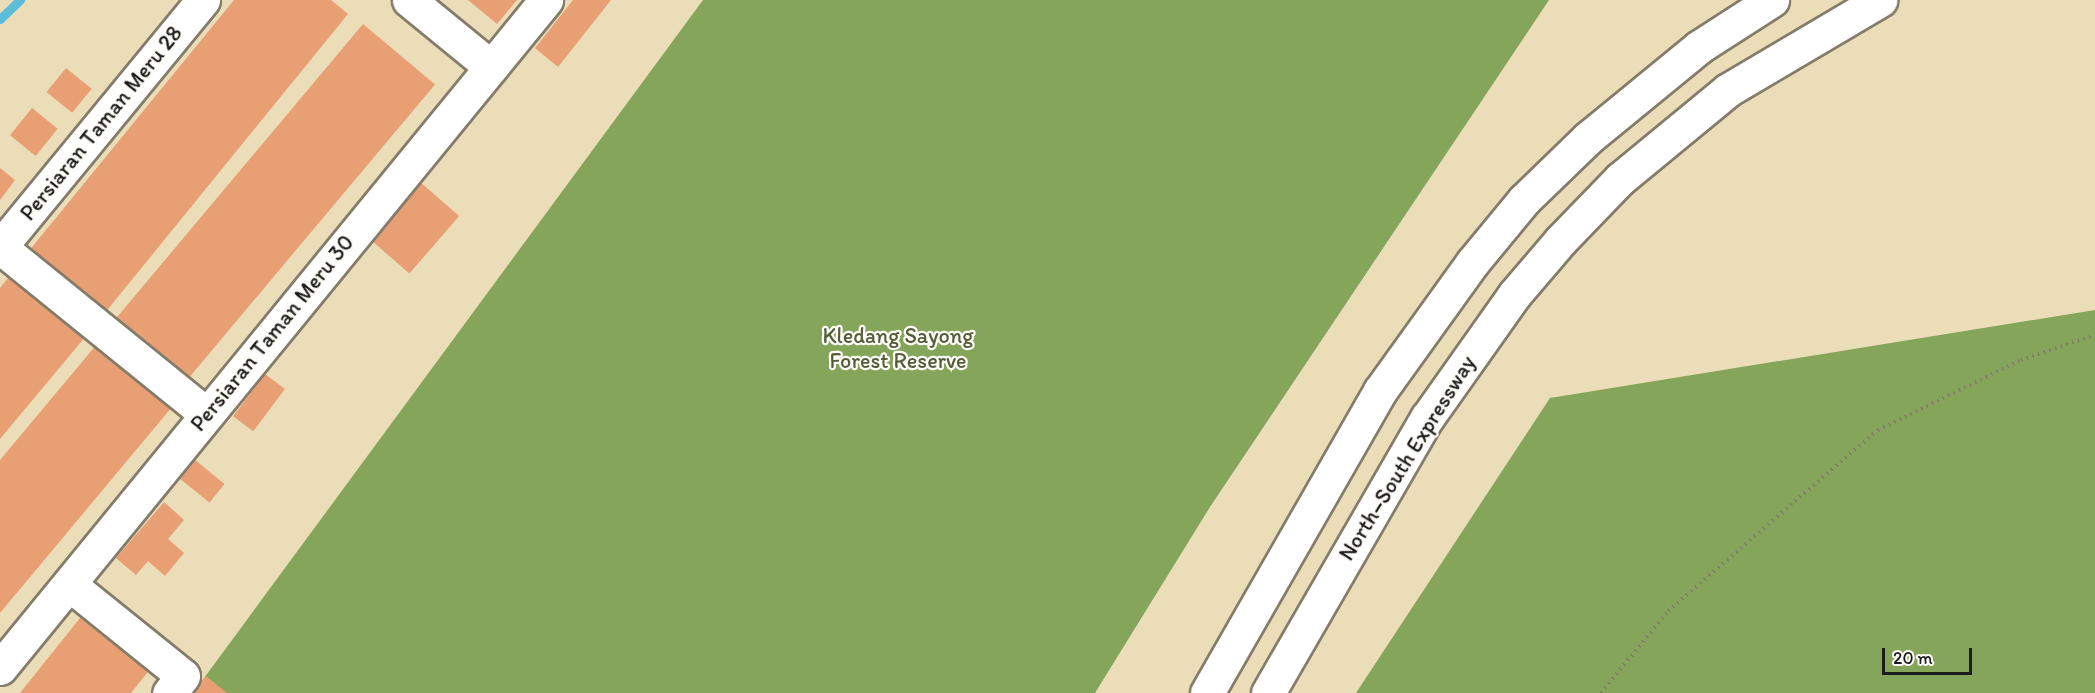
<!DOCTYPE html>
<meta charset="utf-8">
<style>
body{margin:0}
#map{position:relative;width:2095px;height:693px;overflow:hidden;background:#ecddb9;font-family:Itim,sans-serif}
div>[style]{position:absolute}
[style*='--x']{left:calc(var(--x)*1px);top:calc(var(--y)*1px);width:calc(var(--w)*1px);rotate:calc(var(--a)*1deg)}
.forest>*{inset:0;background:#85a65a}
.stream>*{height:9px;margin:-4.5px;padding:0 4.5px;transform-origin:4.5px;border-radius:4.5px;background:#5cbdda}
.building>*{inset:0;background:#e79f73;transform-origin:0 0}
.path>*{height:4px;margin-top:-2px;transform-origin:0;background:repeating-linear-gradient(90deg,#847c6a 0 1.5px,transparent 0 6px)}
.roads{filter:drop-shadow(2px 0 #847c6a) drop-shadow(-2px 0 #847c6a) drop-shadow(0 2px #847c6a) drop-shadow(0 -2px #847c6a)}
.minor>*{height:33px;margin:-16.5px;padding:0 16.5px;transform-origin:16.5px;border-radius:16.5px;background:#fff}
.highway>*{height:33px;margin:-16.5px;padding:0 16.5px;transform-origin:16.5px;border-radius:16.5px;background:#fff}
span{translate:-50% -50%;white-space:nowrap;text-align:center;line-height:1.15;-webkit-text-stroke:4.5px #fdfcf7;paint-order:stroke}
.street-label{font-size:22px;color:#1c1c1c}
.park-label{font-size:22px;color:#545d39}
.scale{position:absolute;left:1882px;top:648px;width:90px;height:27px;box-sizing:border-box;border:3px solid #1c1c1c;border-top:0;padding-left:8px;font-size:18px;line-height:21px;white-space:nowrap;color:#1c1c1c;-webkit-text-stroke:4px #fdfcf7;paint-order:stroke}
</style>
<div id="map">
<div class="forest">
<i style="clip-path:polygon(703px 0,1549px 0,1210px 507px,1095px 693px,193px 693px)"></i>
<i style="clip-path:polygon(2095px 310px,2095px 693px,1356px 693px,1550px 398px)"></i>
</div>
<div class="stream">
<i style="--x:0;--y:19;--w:28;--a:-44"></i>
</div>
<div class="building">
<i style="clip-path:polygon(234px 0,331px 0,348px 14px,104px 314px,28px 252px)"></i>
<i style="clip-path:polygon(468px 0,517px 0,497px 24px)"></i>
<i style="clip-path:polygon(573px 0,611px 0,558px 67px,535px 48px)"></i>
<i style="left:363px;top:24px;width:94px;height:389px;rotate:40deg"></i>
<i style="left:66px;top:68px;width:33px;height:31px;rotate:39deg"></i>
<i style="left:32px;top:108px;width:33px;height:35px;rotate:39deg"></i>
<i style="clip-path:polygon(0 168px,15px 180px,0 200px)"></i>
<i style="left:420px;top:182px;width:52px;height:76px;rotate:41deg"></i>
<i style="clip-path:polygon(12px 273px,86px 336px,0 439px,0 288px)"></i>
<i style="clip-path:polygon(97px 344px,172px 407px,0 613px,0 460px)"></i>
<i style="left:265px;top:374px;width:25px;height:53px;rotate:37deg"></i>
<i style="left:195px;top:460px;width:38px;height:24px;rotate:39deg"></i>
<i style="clip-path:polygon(164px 502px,184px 520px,168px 539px,184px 553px,165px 576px,148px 561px,136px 575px,116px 558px)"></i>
<i style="clip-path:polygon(84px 613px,151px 668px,131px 693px,20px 693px)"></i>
<i style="clip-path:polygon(206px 676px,227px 693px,192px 693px)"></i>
</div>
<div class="path">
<i style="--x:1601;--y:693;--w:106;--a:-50.7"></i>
<i style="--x:1668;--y:611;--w:277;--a:-40.8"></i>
<i style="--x:1878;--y:430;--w:159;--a:-26.1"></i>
<i style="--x:2021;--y:360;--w:78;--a:-18.7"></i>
</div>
<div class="roads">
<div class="minor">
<i style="--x:409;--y:0;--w:106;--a:39.3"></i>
<i style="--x:0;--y:247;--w:320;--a:-50.6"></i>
<i style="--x:0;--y:247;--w:265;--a:39"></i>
<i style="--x:69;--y:584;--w:146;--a:38.9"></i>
<i style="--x:183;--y:676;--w:22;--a:129"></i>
<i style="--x:0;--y:668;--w:863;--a:-50.74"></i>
</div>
<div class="highway">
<i style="--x:1207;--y:693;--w:348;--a:-60.2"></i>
<i style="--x:1380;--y:391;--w:158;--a:-54.3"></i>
<i style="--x:1472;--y:263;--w:82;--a:-50.5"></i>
<i style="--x:1524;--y:200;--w:89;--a:-44.1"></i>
<i style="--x:1588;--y:138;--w:144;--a:-39.3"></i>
<i style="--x:1699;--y:47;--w:87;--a:-32.8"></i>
<i style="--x:1268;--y:693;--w:318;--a:-60"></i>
<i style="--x:1427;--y:418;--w:151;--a:-54.7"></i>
<i style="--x:1514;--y:295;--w:72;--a:-49.5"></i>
<i style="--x:1561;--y:240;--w:85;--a:-46"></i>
<i style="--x:1620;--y:179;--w:140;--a:-39.5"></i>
<i style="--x:1728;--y:90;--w:177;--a:-30.6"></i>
</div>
</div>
<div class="street-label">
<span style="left:101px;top:123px;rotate:-51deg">Persiaran Taman Meru 28</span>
<span style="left:272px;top:333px;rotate:-51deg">Persiaran Taman Meru 30</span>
<span style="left:1407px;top:458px;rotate:-58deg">North–South Expressway</span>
</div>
<div class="park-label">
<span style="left:898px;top:348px">Kledang Sayong<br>Forest Reserve</span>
</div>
<div class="scale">20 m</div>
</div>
